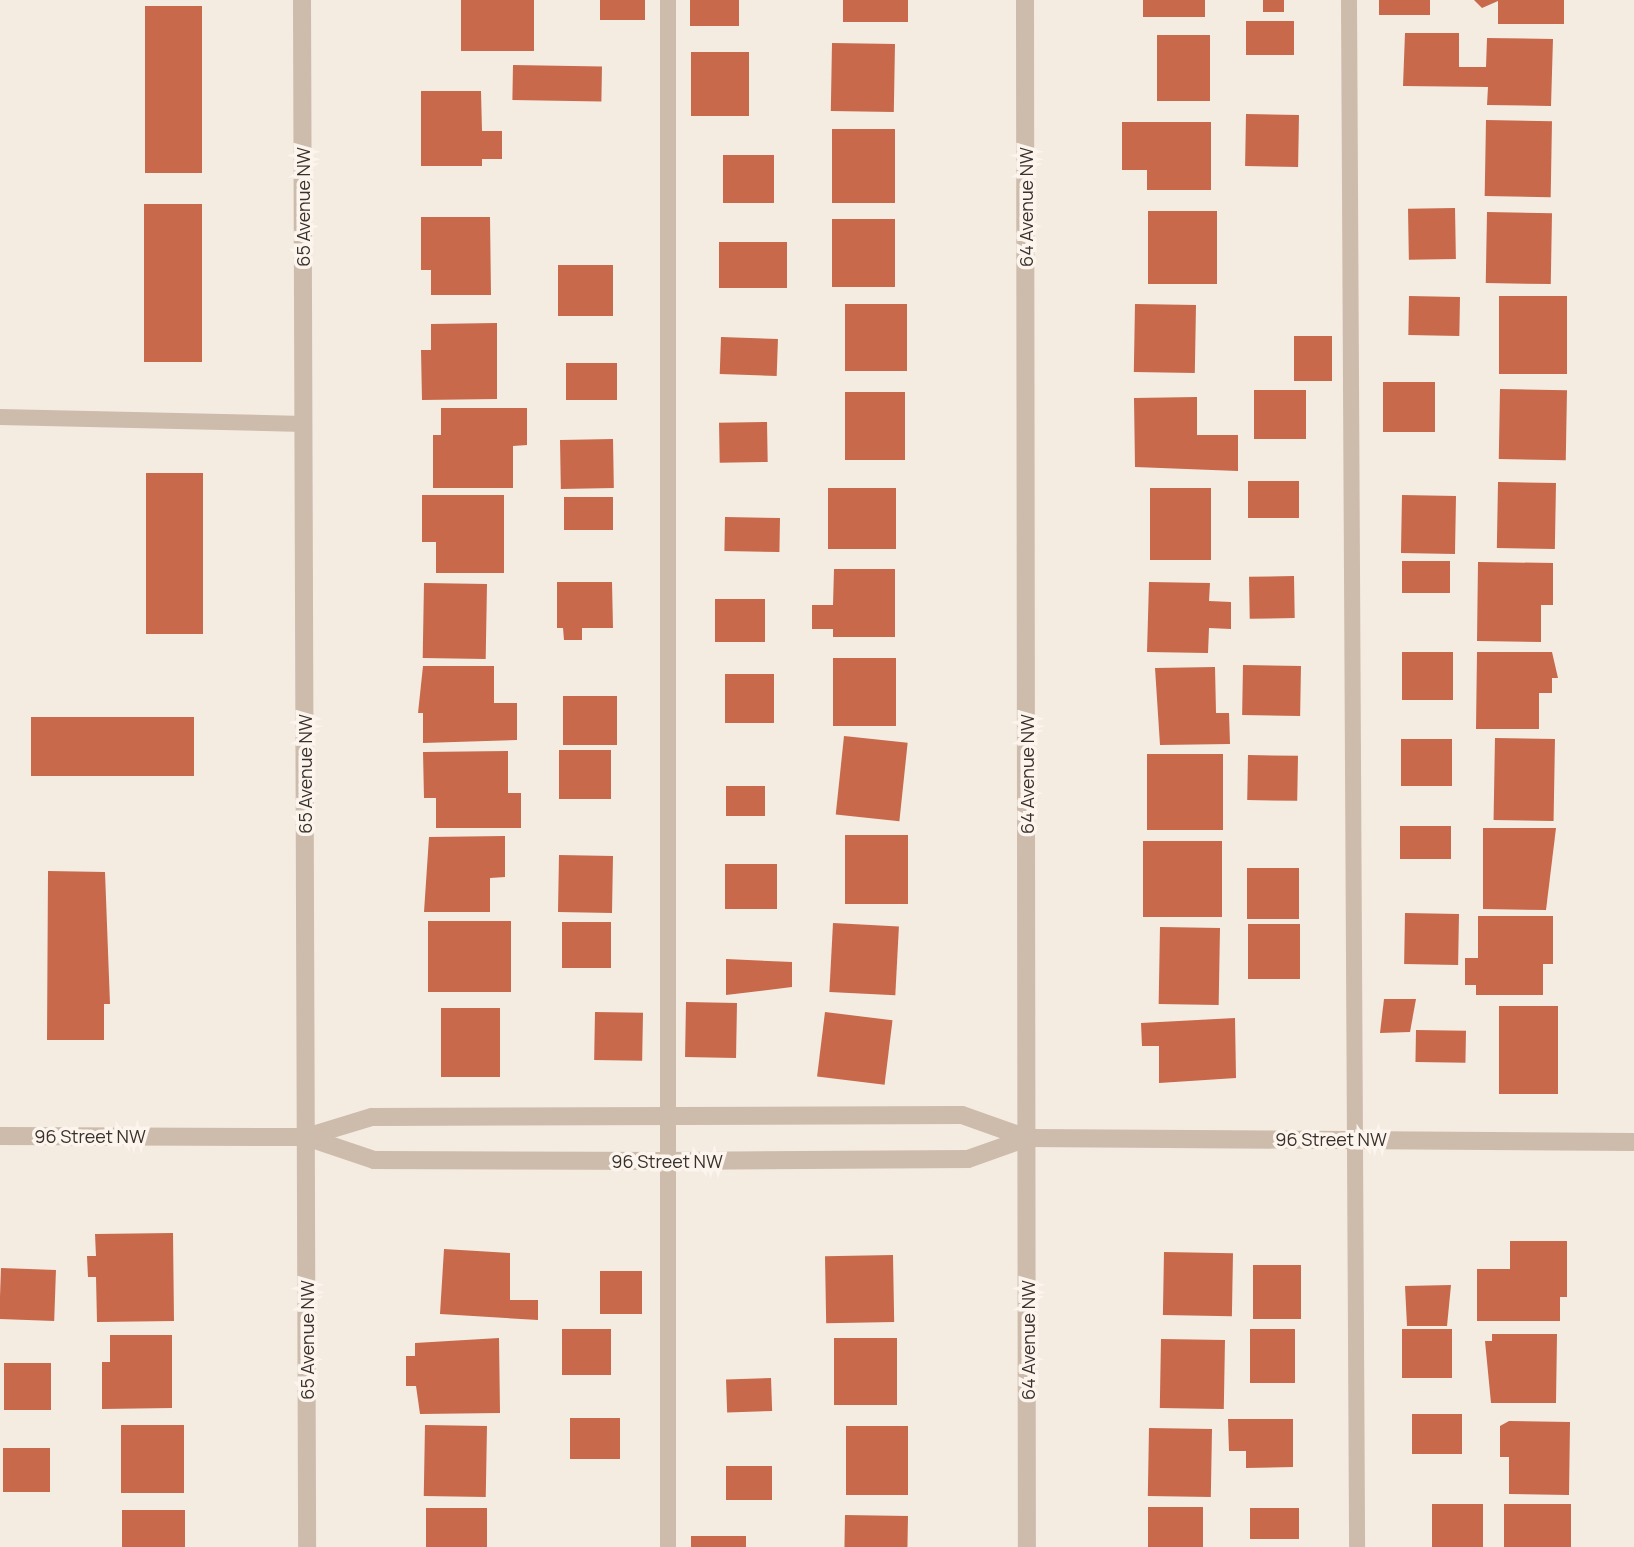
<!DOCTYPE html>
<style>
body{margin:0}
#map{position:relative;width:1634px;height:1547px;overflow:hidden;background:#f4ebe1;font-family:Manrope,sans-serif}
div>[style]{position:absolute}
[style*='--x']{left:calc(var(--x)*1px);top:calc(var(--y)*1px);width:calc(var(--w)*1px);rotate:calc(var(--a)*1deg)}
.building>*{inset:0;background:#c8694b;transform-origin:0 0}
.service>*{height:16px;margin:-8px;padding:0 8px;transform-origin:8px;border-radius:8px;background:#cdbbac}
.minor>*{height:18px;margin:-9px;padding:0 9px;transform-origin:9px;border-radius:9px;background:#cdbbac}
.tertiary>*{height:18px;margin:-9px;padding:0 9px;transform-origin:9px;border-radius:9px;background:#cdbbac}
span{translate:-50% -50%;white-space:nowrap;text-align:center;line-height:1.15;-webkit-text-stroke:7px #fbf5ee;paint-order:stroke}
.street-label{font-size:18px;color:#3b302b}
</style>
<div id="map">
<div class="building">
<i style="left:461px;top:0;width:73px;height:51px"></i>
<i style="left:600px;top:0;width:45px;height:20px"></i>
<i style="left:690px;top:0;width:49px;height:26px"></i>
<i style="left:843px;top:0;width:65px;height:22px"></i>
<i style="left:1143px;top:0;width:62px;height:17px"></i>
<i style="left:1263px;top:0;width:21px;height:12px"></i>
<i style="left:1379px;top:0;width:51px;height:15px"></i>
<i style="clip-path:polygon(1474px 0,1564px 0,1564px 24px,1498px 24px,1498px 1px,1482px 8px)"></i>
<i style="left:145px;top:6px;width:57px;height:167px"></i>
<i style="left:1246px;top:21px;width:48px;height:34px"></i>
<i style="clip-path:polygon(1405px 33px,1459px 33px,1459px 67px,1486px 67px,1487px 38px,1553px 39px,1551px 106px,1487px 105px,1488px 87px,1403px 86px)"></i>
<i style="left:1157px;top:35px;width:53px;height:66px"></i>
<i style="left:832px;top:43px;width:63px;height:68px;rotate:1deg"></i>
<i style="left:691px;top:52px;width:58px;height:64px"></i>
<i style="left:513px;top:65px;width:89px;height:35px;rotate:1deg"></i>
<i style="clip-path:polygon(421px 91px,481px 91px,482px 131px,502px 131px,502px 159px,482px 159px,482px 166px,421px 166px)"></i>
<i style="left:1246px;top:114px;width:53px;height:52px;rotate:1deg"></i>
<i style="left:1486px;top:120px;width:66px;height:76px;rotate:1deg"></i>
<i style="clip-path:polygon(1122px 122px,1211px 122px,1211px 190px,1147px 190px,1147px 170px,1122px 170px)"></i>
<i style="left:832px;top:129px;width:63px;height:74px"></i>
<i style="left:723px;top:155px;width:51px;height:48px"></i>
<i style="left:144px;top:204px;width:58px;height:158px"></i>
<i style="left:1455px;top:208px;width:51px;height:47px;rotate:89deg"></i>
<i style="left:1148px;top:211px;width:69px;height:73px"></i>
<i style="left:1487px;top:212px;width:65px;height:71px;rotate:1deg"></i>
<i style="clip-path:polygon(421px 217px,490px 217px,491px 295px,431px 295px,431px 270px,421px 270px)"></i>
<i style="left:832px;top:219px;width:63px;height:68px"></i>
<i style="left:719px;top:242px;width:68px;height:46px"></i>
<i style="left:613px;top:265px;width:51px;height:55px;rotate:90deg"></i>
<i style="left:1409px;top:296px;width:51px;height:39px;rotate:1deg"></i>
<i style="left:1499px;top:296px;width:68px;height:78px"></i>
<i style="left:845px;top:304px;width:62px;height:67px"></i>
<i style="left:1135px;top:304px;width:61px;height:68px;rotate:1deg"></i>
<i style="clip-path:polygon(497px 323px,497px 399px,422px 400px,421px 350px,431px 350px,431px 324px)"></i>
<i style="left:1294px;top:336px;width:38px;height:45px"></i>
<i style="left:721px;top:337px;width:57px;height:37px;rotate:2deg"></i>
<i style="left:566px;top:363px;width:51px;height:37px"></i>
<i style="left:1383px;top:382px;width:52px;height:50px"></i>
<i style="left:1500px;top:389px;width:67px;height:70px;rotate:1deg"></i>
<i style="left:1306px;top:390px;width:49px;height:52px;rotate:90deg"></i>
<i style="left:845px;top:392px;width:60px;height:68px"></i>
<i style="clip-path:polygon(1197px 397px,1197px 435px,1238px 435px,1238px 471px,1135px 467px,1134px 398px)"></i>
<i style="clip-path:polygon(441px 408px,527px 408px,527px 445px,513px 446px,513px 488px,433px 488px,433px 435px,441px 435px)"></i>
<i style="left:767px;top:422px;width:40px;height:48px;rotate:89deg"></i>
<i style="left:613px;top:439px;width:49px;height:53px;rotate:89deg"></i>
<i style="left:146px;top:473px;width:57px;height:161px"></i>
<i style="left:1248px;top:481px;width:51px;height:37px"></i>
<i style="left:1498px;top:482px;width:58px;height:66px;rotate:1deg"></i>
<i style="left:828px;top:488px;width:68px;height:61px"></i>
<i style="left:1150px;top:488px;width:61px;height:72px"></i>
<i style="clip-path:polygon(422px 495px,504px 495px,504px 573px,436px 573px,436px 542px,422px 542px)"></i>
<i style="left:1402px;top:495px;width:54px;height:58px;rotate:1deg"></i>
<i style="left:564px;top:497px;width:49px;height:33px"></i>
<i style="left:725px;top:517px;width:55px;height:34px;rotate:1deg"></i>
<i style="left:1402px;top:561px;width:48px;height:32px"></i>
<i style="clip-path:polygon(1478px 562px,1553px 563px,1553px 605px,1541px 605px,1541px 642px,1477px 641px)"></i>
<i style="clip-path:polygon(834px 569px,895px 569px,895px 637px,833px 637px,833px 629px,812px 629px,812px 605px,833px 605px)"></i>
<i style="left:1294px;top:576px;width:42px;height:45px;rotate:89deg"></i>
<i style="clip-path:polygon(557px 582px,612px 582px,613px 628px,582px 628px,582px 640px,564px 640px,563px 628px,557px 628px)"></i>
<i style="clip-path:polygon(1149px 582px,1210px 583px,1209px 601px,1231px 602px,1231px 629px,1209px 628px,1208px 653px,1147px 652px)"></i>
<i style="left:424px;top:583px;width:63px;height:75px;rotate:1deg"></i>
<i style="left:715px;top:599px;width:50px;height:43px"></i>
<i style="left:1402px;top:652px;width:51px;height:48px"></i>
<i style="clip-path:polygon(1477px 652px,1552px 652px,1558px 678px,1552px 678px,1552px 693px,1539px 693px,1539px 729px,1476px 729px)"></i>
<i style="left:833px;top:658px;width:63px;height:68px"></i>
<i style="left:1243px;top:665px;width:58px;height:50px;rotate:1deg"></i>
<i style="clip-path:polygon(423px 666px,494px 666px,494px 703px,517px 703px,517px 740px,423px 743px,423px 713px,418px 713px)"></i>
<i style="clip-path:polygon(1215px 667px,1216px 713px,1229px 713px,1230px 744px,1160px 745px,1155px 668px)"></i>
<i style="left:725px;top:674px;width:49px;height:49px"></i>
<i style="left:563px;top:696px;width:54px;height:49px"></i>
<i style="left:31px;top:717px;width:163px;height:59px"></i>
<i style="left:844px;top:736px;width:64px;height:79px;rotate:6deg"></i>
<i style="left:1495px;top:738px;width:60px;height:82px;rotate:1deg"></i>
<i style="left:1401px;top:739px;width:51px;height:47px"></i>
<i style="left:559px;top:750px;width:52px;height:49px"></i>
<i style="clip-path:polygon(508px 751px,508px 793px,521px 793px,521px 828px,436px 828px,436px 798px,424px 798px,423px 752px)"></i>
<i style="left:1223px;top:754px;width:76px;height:76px;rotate:90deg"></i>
<i style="left:1248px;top:755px;width:50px;height:45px;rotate:1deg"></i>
<i style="left:726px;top:786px;width:39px;height:30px"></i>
<i style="left:1451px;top:826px;width:33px;height:51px;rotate:90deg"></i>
<i style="clip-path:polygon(1483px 828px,1556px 828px,1546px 910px,1483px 909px)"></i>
<i style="left:845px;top:835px;width:63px;height:69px"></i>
<i style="clip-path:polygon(505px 836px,505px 877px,490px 878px,490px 912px,424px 912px,429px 837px)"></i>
<i style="left:1143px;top:841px;width:79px;height:76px"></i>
<i style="left:559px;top:855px;width:54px;height:57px;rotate:1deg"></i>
<i style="left:725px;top:864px;width:52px;height:45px"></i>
<i style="left:1247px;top:868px;width:52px;height:51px"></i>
<i style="clip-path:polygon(48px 871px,105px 872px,110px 1004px,104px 1004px,104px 1040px,47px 1040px)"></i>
<i style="left:1405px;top:913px;width:54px;height:51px;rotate:1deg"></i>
<i style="clip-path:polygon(1478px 916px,1553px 916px,1553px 964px,1543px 964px,1543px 995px,1476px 995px,1476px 985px,1465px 985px,1465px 958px,1478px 958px)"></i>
<i style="left:428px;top:921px;width:83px;height:71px"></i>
<i style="left:562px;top:922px;width:49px;height:46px"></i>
<i style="left:833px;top:923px;width:66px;height:69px;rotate:3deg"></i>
<i style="left:1300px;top:924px;width:55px;height:52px;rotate:90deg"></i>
<i style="left:1160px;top:927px;width:60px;height:77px;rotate:1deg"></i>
<i style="clip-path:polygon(726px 959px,792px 962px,792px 987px,726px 995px)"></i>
<i style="clip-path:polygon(1384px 999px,1416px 999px,1410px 1032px,1380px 1033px)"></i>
<i style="left:686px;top:1002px;width:51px;height:55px;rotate:1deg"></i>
<i style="left:1499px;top:1006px;width:59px;height:88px"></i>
<i style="left:441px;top:1008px;width:59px;height:69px"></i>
<i style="left:595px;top:1012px;width:48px;height:48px;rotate:1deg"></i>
<i style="left:825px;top:1012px;width:68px;height:65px;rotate:7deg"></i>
<i style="clip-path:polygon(1235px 1018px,1236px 1078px,1159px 1083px,1159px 1046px,1142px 1046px,1141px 1023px)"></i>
<i style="left:1416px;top:1030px;width:50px;height:32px;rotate:1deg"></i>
<i style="clip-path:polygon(173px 1233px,174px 1321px,97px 1322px,96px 1277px,88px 1277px,87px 1256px,96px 1256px,95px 1234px)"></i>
<i style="clip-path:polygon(1510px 1241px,1567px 1241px,1567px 1297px,1560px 1297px,1560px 1321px,1477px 1321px,1477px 1269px,1510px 1269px)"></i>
<i style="clip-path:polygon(444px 1249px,510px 1253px,510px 1300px,538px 1300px,538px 1320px,440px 1314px)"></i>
<i style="left:1164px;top:1252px;width:69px;height:63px;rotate:1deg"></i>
<i style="left:893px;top:1255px;width:67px;height:68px;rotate:89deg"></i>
<i style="left:1253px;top:1265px;width:48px;height:54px"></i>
<i style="left:1px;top:1268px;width:55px;height:51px;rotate:2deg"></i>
<i style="left:600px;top:1271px;width:42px;height:43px"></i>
<i style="clip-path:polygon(1451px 1285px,1447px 1326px,1407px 1326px,1405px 1286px)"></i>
<i style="left:562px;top:1329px;width:49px;height:46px"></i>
<i style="left:1250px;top:1329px;width:45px;height:54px"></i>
<i style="left:1402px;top:1329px;width:50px;height:49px"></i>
<i style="clip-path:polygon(1492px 1334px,1557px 1334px,1556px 1403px,1491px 1403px,1485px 1341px,1492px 1341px)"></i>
<i style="clip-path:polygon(110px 1335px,172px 1335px,172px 1408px,102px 1409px,102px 1362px,110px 1362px)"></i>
<i style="clip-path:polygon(499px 1338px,500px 1413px,420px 1414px,416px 1386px,406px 1386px,406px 1356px,415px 1356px,415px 1343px)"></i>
<i style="left:834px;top:1338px;width:63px;height:67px"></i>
<i style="left:1161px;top:1339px;width:64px;height:69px;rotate:1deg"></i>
<i style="left:4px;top:1363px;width:47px;height:47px"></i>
<i style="left:771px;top:1378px;width:33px;height:45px;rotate:88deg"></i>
<i style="left:1412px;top:1414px;width:50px;height:40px"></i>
<i style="left:570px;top:1418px;width:50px;height:41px"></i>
<i style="clip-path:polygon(1228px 1419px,1293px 1419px,1293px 1467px,1246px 1468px,1246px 1451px,1229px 1451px)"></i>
<i style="clip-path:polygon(1509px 1421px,1570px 1422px,1569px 1495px,1509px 1494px,1509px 1457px,1500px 1457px,1500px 1426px)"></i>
<i style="left:121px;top:1425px;width:63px;height:68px"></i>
<i style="left:425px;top:1425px;width:62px;height:71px;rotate:1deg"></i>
<i style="left:846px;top:1426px;width:62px;height:69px"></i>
<i style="left:1149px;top:1428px;width:63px;height:68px;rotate:1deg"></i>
<i style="left:3px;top:1448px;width:47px;height:44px"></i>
<i style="left:726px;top:1466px;width:46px;height:34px"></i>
<i style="left:1432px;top:1504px;width:51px;height:43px"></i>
<i style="left:1504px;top:1504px;width:67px;height:43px"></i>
<i style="left:1148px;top:1507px;width:55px;height:40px"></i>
<i style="left:426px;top:1508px;width:61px;height:39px"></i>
<i style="left:1250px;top:1508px;width:49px;height:31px"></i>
<i style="left:122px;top:1510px;width:63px;height:37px"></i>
<i style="left:845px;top:1515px;width:63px;height:32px;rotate:1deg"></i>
<i style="left:746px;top:1536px;width:11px;height:55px;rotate:90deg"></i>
</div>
<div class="service">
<i style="--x:1349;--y:0;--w:1547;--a:89.7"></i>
<i style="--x:0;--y:417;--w:304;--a:1.3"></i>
<i style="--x:668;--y:1547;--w:1547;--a:-90"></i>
</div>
<div class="minor">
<i style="--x:302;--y:0;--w:1547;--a:89.81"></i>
<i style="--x:1025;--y:0;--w:1547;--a:89.93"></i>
</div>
<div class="tertiary">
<i style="--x:0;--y:1136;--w:306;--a:0.2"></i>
<i style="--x:306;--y:1137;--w:69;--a:-16.9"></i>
<i style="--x:372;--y:1117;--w:590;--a:-0.19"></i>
<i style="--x:962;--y:1115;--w:69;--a:19.5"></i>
<i style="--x:1027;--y:1138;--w:607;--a:0.38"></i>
<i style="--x:306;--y:1137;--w:72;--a:18.7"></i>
<i style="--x:374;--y:1160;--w:292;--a:0.2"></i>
<i style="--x:666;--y:1161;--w:302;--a:-0.4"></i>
<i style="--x:968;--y:1159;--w:63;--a:-19.6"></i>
</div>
<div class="street-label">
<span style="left:303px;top:207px;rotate:-90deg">65 Avenue NW</span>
<span style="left:1026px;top:207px;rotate:-90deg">64 Avenue NW</span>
<span style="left:305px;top:774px;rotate:-90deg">65 Avenue NW</span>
<span style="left:1027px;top:774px;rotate:-90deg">64 Avenue NW</span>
<span style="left:90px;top:1136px">96 Street NW</span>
<span style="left:1331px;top:1139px">96 Street NW</span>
<span style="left:667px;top:1161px">96 Street NW</span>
<span style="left:307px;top:1340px;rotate:-90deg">65 Avenue NW</span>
<span style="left:1028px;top:1340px;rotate:-90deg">64 Avenue NW</span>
</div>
</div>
